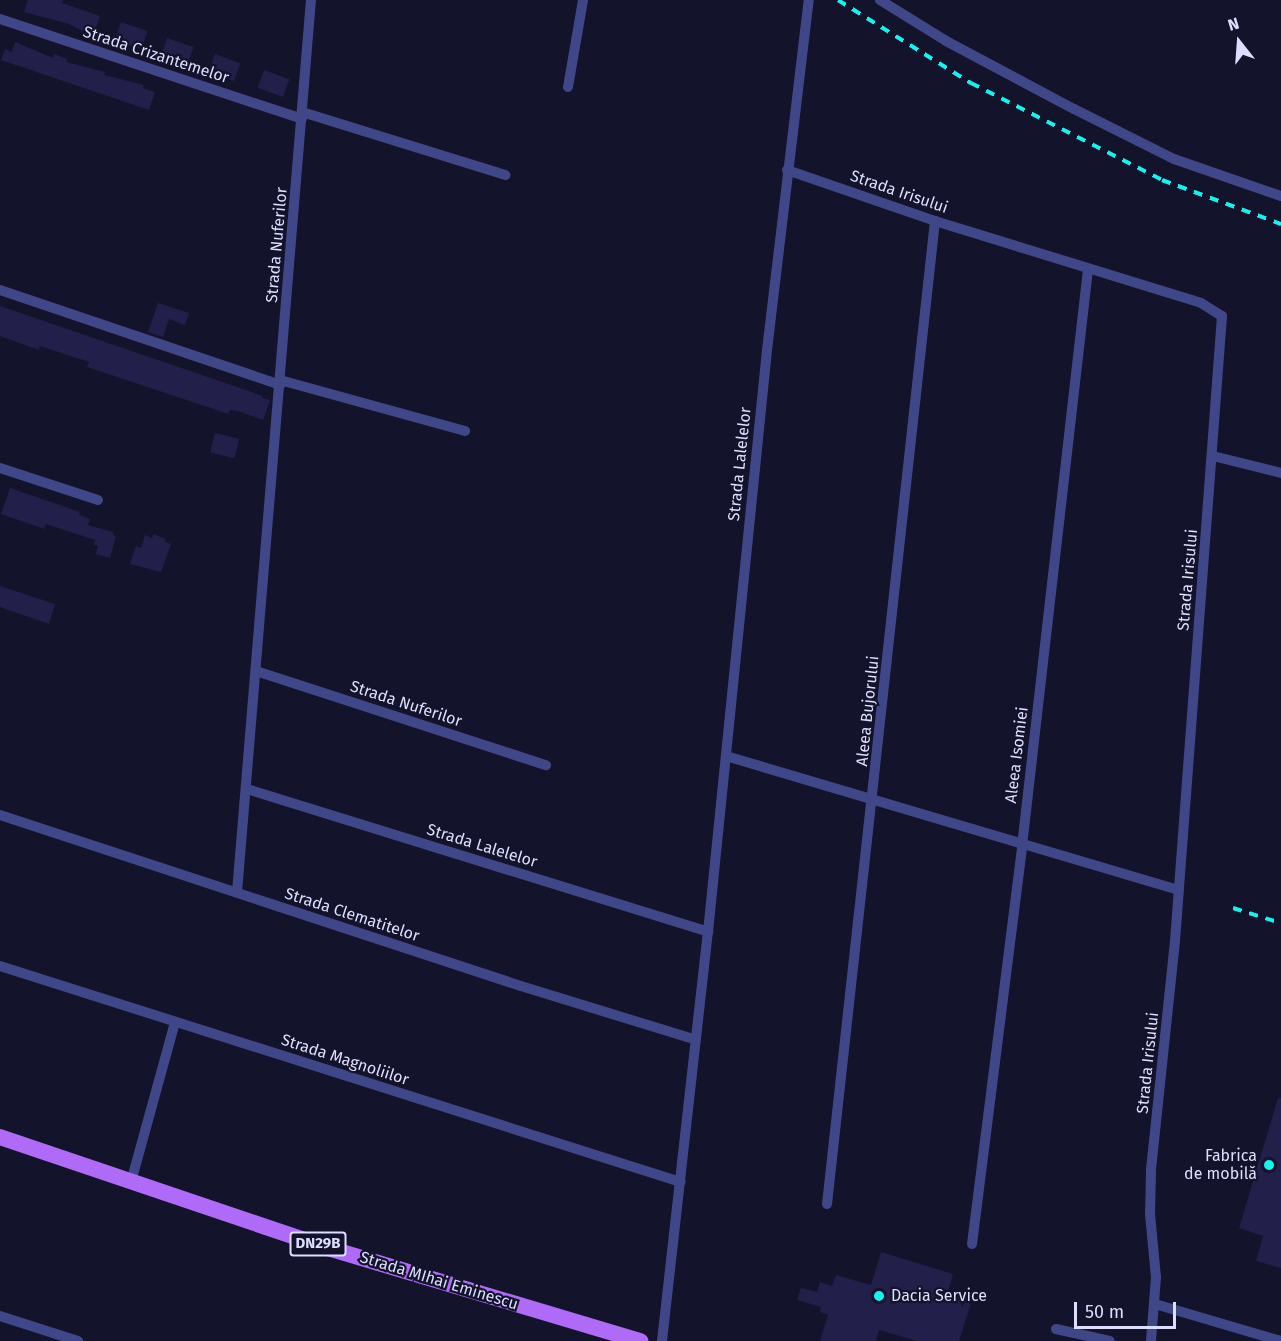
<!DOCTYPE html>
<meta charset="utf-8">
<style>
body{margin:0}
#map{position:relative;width:1281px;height:1341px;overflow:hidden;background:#13132b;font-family:"Fira Sans",sans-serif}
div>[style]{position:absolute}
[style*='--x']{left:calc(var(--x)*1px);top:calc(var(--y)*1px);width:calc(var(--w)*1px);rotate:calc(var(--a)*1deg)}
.building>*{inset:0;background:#221f4b;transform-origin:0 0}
.minor>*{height:10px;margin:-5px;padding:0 5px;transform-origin:5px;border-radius:5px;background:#404788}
.primary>*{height:16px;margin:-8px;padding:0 8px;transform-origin:8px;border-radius:8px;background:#b06af8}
.rail>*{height:4px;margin-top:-2px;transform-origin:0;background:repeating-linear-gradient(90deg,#13f4ec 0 9px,transparent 0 17px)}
.dots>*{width:16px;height:16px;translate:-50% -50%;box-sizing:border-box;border:3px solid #13132b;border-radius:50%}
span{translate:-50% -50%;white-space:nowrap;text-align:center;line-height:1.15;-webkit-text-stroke:4.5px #13132b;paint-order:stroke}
.shield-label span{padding:2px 4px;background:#13132b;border:2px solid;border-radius:4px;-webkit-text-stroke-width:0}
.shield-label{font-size:15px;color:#dedffe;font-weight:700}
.street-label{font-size:16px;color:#dedffe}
.poi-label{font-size:16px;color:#dedffe}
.right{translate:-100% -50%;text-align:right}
.left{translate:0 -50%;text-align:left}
.north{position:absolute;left:1209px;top:12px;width:60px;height:60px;-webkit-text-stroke:4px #13132b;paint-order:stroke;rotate:343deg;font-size:16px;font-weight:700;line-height:24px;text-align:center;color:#dedffe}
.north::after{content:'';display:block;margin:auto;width:21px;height:27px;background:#dedffe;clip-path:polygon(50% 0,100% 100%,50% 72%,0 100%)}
.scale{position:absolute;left:1074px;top:1302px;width:102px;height:27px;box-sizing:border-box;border:3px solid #dedffe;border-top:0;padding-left:8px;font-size:18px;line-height:21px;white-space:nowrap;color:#dedffe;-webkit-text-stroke:4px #13132b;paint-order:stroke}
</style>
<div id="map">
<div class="building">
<i style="clip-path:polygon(28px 0,63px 0,62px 3px,100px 16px,93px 36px,69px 24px,24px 12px)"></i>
<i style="left:121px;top:22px;width:28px;height:19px;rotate:19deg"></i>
<i style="left:167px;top:38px;width:28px;height:19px;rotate:19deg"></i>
<i style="clip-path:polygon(15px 42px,53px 58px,54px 54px,67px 59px,66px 62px,105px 72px,104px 75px,144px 85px,143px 88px,155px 92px,149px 110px,1px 60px,5px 49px,12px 52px)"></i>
<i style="left:215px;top:54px;width:27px;height:19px;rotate:20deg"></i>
<i style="left:264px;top:70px;width:27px;height:19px;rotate:20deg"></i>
<i style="clip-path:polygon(158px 303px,189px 313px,185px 325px,169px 319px,163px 337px,148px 332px)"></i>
<i style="clip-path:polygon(0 306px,263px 396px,262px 398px,270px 400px,263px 420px,238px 411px,230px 410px,228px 414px,214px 409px,87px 367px,89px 362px,40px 346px,39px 350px,0 336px)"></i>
<i style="left:215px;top:433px;width:25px;height:20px;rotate:14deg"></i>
<i style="clip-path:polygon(10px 488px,80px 512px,79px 515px,90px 519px,88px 525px,113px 532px,113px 535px,116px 536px,110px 558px,96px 554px,98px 546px,94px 545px,95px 540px,46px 524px,44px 529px,1px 514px)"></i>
<i style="clip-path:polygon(153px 534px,166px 539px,165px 542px,171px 544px,161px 572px,130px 564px,136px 546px,141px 548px,145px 535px,152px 538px)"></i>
<i style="clip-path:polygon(0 586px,55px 604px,49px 624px,0 607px)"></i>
<i style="clip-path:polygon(1278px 1098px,1281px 1098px,1281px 1268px,1256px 1261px,1263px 1236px,1239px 1228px)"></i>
<i style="clip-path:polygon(881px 1252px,953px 1274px,948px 1292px,972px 1300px,959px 1341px,917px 1341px,879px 1330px,876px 1341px,820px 1341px,828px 1315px,820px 1312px,821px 1307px,797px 1300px,801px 1288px,817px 1292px,820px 1282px,832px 1286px,836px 1275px,871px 1285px)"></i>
</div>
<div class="minor">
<i style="--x:880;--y:0;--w:78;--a:31.8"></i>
<i style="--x:946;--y:41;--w:145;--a:28"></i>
<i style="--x:1074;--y:109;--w:112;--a:26.6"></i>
<i style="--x:1174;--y:159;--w:113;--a:19.1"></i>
<i style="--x:0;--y:19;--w:318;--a:18.3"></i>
<i style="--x:568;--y:87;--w:88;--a:-80.2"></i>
<i style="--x:302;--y:112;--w:213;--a:17.2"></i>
<i style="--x:787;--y:170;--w:157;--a:19"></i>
<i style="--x:935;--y:221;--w:278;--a:17.1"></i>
<i style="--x:1201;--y:303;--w:25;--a:32"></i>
<i style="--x:1222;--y:316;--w:627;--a:94.3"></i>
<i style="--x:1175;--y:941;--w:231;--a:96"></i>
<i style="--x:1151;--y:1171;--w:43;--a:91.3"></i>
<i style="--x:1150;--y:1214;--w:63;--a:84.6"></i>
<i style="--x:1156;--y:1277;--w:64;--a:94.5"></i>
<i style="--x:0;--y:290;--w:296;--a:18.7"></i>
<i style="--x:280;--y:380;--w:192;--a:15.4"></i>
<i style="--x:1213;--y:456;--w:70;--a:14"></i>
<i style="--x:0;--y:468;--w:103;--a:18.1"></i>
<i style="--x:256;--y:671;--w:305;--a:18"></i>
<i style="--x:726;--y:756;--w:472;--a:16.5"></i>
<i style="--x:247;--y:789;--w:483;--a:17.2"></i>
<i style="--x:0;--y:815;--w:548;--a:18.17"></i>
<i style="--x:521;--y:986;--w:183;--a:17.1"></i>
<i style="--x:237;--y:892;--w:895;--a:-85.26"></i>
<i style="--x:0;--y:966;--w:714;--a:17.6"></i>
<i style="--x:131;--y:1182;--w:166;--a:-74.6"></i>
<i style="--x:827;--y:1204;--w:989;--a:-83.73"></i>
<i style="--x:972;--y:1244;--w:401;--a:-82.8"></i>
<i style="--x:1022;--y:846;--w:581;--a:-83.47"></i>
<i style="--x:1155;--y:1304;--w:131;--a:16.4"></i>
<i style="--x:0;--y:1316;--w:82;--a:17.8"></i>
<i style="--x:1056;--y:1329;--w:55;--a:12.5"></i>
<i style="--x:662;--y:1341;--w:412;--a:-83.6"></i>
<i style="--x:708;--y:932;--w:585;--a:-84.21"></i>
<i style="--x:767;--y:350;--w:353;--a:-83.2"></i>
</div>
<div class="primary">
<i style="--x:0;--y:1137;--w:346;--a:18.7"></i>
<i style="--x:328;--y:1248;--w:326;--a:16.6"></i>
</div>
<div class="rail">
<i style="--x:838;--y:0;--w:157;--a:32"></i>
<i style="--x:971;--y:83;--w:214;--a:26.9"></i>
<i style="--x:1162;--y:180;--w:127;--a:20.3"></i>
<i style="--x:1233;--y:908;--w:50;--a:17.4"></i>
</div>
<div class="dots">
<i style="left:1269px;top:1165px;background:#13f4ec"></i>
<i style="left:879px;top:1296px;background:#13f4ec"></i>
</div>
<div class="shield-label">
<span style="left:318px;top:1244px">DN29B</span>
</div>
<div class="street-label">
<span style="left:156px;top:55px;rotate:18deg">Strada Crizantemelor</span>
<span style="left:899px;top:192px;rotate:19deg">Strada Irisului</span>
<span style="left:277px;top:245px;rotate:-85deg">Strada Nuferilor</span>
<span style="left:740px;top:464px;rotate:-84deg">Strada Lalelelor</span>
<span style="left:1188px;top:580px;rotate:-85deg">Strada Irisului</span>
<span style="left:406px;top:704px;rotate:18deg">Strada Nuferilor</span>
<span style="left:868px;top:711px;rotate:-84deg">Aleea Bujorului</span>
<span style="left:1017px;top:755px;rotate:-83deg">Aleea Isomiei</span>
<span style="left:482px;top:846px;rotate:17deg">Strada Lalelelor</span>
<span style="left:352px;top:915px;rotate:18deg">Strada Clematitelor</span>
<span style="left:345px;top:1060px;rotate:18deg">Strada Magnoliilor</span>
<span style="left:1148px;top:1063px;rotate:-84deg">Strada Irisului</span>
<span style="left:439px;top:1281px;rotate:17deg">Strada MIhai Eminescu</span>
</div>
<div class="poi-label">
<span class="right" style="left:1257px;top:1165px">Fabrica<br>de mobilă</span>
<span class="left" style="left:891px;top:1296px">Dacia Service</span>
</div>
<div class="north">N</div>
<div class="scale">50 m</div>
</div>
